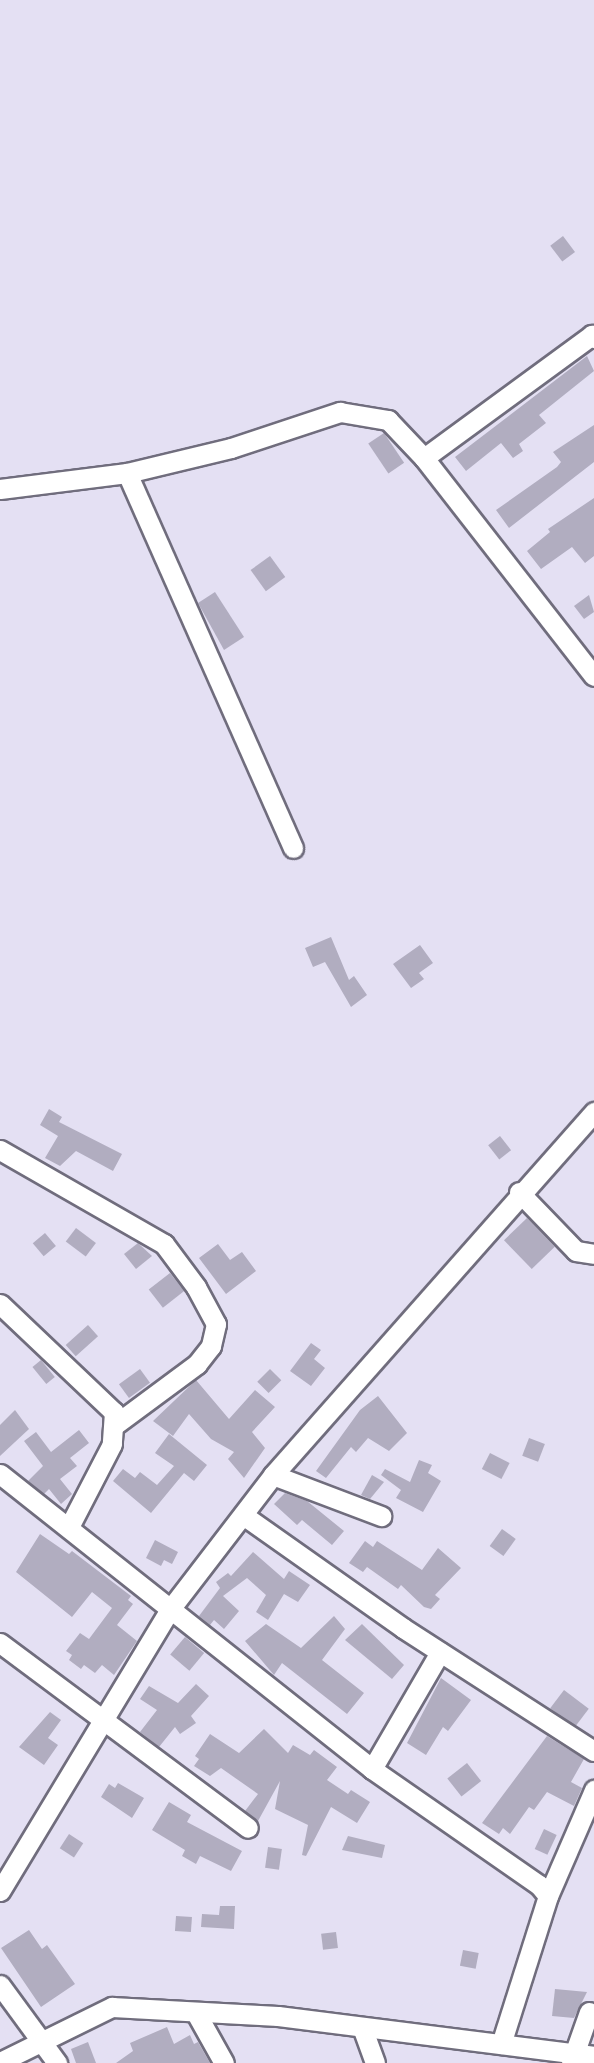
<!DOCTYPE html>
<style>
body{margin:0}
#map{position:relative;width:594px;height:2063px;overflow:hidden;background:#e4e0f3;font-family:Figtree,sans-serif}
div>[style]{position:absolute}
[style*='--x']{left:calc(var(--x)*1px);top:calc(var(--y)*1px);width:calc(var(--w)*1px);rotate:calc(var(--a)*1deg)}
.building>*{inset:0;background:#b1adc0;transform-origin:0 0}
.roads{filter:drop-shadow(2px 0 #706d7d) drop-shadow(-2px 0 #706d7d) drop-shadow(0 2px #706d7d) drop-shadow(0 -2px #706d7d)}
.street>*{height:19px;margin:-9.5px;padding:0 9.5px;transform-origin:9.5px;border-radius:9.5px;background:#fff}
span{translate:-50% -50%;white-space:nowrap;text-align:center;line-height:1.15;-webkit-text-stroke:5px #e4e0f3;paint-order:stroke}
</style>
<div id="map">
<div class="building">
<i style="left:563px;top:236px;width:20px;height:16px;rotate:53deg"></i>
<i style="clip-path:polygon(587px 356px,594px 371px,539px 415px,546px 423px,519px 444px,523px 451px,513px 458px,501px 443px,466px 471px,455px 457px)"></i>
<i style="clip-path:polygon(594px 425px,594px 462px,509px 528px,496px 510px,557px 467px,561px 462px,553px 452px)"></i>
<i style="left:384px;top:433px;width:36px;height:19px;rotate:56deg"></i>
<i style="clip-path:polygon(594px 498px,594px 556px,585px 563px,572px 547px,541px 569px,527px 551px,550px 532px,548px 529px)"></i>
<i style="left:270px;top:556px;width:26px;height:24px;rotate:54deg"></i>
<i style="clip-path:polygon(215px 592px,244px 637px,224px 650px,198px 603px)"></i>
<i style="clip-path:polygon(589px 595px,594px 612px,584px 619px,574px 606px)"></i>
<i style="clip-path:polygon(331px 937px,349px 980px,354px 976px,367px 995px,351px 1007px,325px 962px,313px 967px,305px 948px)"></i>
<i style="clip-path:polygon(420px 945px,433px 963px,419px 973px,424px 979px,411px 988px,393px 964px)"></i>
<i style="clip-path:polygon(49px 1109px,62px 1117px,59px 1122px,122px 1154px,113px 1171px,76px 1151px,60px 1166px,45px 1158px,58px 1136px,40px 1125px)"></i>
<i style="left:500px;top:1136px;width:18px;height:15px;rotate:52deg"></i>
<i style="left:527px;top:1218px;width:40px;height:32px;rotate:46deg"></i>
<i style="left:76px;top:1228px;width:25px;height:17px;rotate:37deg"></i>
<i style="left:45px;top:1233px;width:17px;height:16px;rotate:50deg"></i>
<i style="clip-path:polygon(138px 1243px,152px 1256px,136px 1269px,124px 1254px)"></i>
<i style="clip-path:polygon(218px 1244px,230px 1260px,242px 1252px,256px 1271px,226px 1294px,199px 1258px)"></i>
<i style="left:170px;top:1273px;width:23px;height:27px;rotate:52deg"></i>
<i style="left:88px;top:1325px;width:15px;height:30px;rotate:48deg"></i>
<i style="clip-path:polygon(311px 1343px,321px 1350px,314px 1359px,325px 1368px,311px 1386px,290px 1371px)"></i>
<i style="left:41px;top:1360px;width:22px;height:11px;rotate:51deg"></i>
<i style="left:140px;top:1369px;width:17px;height:26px;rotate:54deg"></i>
<i style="left:270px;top:1369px;width:16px;height:18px;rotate:45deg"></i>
<i style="clip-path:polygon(196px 1380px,229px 1419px,255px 1390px,275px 1407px,252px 1432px,265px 1448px,244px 1478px,228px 1459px,234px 1452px,211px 1439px,189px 1414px,173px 1436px,153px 1421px)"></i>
<i style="clip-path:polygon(378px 1396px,407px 1433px,389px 1451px,368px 1438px,356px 1452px,351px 1447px,326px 1478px,316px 1471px,360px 1410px)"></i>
<i style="clip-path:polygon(15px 1410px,29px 1429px,0 1456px,0 1425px)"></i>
<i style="clip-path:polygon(79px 1430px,89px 1443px,70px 1458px,77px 1466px,60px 1479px,72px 1494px,61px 1504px,49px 1489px,44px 1494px,28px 1481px,43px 1466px,24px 1441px,36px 1432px,51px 1452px)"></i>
<i style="clip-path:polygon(169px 1434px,207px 1465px,194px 1481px,184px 1473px,151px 1513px,113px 1481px,123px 1469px,135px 1478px,140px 1472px,157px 1485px,174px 1466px,155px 1453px)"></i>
<i style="left:529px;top:1438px;width:17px;height:19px;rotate:21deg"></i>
<i style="left:490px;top:1453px;width:22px;height:18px;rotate:27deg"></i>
<i style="clip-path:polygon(419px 1460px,432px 1465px,428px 1473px,441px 1481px,423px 1512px,396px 1498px,401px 1490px,381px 1475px,385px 1469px,410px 1482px)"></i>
<i style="clip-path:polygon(372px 1475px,384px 1482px,370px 1499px,361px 1495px)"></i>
<i style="clip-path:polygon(285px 1493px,307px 1501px,344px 1531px,332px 1545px,302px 1520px,297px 1525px,274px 1504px)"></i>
<i style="left:502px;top:1529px;width:17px;height:21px;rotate:36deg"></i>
<i style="clip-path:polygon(40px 1534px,69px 1554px,72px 1551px,131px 1596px,128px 1600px,133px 1604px,117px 1625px,137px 1641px,114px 1675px,102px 1665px,95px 1673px,84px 1665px,81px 1669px,69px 1660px,72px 1655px,66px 1651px,80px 1633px,89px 1639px,112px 1608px,92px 1592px,72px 1617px,16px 1572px)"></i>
<i style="clip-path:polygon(155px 1540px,178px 1552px,172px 1564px,164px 1560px,161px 1566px,146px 1558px)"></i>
<i style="clip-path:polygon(365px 1541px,373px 1547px,377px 1541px,422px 1570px,438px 1548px,461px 1568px,435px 1595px,440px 1599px,431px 1609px,424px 1607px,401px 1585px,398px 1589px,367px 1567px,363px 1572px,349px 1563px)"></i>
<i style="clip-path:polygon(253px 1552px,284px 1579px,289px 1571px,310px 1585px,298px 1602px,284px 1594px,268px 1620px,256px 1612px,266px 1595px,247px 1578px,223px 1596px,239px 1611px,224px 1629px,214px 1620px,210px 1625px,199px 1616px,220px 1588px,216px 1582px,228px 1573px,231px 1576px)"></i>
<i style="clip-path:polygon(334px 1616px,345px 1629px,322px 1660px,364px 1693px,347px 1714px,282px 1663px,274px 1675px,245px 1641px,266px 1624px,301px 1648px)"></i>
<i style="clip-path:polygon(362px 1624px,404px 1665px,392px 1679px,345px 1640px)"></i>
<i style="left:185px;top:1637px;width:25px;height:23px;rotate:40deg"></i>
<i style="clip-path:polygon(441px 1678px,471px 1700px,448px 1731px,443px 1727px,426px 1755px,407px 1743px)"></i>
<i style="clip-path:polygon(196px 1684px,209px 1696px,191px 1716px,196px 1723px,180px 1734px,175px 1727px,159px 1747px,140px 1732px,157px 1710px,140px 1699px,149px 1686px,178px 1703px)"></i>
<i style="left:564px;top:1690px;width:31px;height:23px;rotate:37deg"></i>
<i style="clip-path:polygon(50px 1712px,61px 1720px,48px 1738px,58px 1745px,44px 1765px,19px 1747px)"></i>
<i style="clip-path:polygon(264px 1729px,288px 1753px,293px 1745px,310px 1755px,314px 1750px,337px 1767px,327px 1780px,348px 1794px,351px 1790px,370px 1802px,357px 1823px,331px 1807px,306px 1856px,302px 1855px,308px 1825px,275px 1809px,280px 1781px,258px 1821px,245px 1811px,258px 1794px,221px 1768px,210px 1776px,194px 1766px,199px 1759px,195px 1756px,210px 1734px,239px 1753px)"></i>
<i style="clip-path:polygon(547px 1736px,584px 1759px,571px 1782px,582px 1788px,574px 1806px,547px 1792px,534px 1810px,529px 1807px,510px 1834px,503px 1828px,499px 1834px,482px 1823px)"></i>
<i style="left:467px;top:1763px;width:23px;height:25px;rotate:52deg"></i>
<i style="clip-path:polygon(118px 1783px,144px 1798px,132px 1818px,101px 1797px,109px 1784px,115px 1788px)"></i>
<i style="clip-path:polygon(169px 1802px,191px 1815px,187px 1822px,242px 1851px,231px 1871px,200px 1856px,196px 1864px,182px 1856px,185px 1850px,152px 1830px)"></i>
<i style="left:544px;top:1829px;width:14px;height:22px;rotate:25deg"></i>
<i style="left:69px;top:1834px;width:17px;height:17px;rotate:33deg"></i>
<i style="clip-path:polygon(348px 1836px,385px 1845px,382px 1858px,342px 1850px)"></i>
<i style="left:268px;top:1847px;width:14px;height:21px;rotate:8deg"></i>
<i style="clip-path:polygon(220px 1906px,235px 1906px,234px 1929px,201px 1927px,202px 1914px,219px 1915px)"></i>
<i style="left:176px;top:1916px;width:16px;height:15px;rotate:4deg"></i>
<i style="clip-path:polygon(29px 1930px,42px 1949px,47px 1945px,75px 1984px,41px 2007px,1px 1948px)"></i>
<i style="left:336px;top:1932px;width:16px;height:15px;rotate:83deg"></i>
<i style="left:463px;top:1950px;width:16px;height:16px;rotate:11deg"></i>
<i style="clip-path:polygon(555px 1989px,587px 1992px,574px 2018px,552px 2016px)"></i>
<i style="clip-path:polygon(167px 2027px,174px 2044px,190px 2035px,194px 2044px,198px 2042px,210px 2063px,116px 2063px,133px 2051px,130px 2043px)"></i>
<i style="clip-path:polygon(88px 2042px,96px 2063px,76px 2063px,71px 2049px)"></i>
</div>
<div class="roads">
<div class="street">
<i style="--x:594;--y:338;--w:4;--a:-124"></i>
<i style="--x:592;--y:335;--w:208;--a:143.8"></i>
<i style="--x:424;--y:458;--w:276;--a:52.1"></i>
<i style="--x:127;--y:473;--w:410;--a:66.1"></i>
<i style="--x:0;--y:489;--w:128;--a:-7.2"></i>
<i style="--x:127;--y:473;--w:107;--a:-13.5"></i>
<i style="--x:231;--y:448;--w:115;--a:-18.3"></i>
<i style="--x:340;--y:412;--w:49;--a:9.5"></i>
<i style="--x:388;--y:420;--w:52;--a:46.5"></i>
<i style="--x:0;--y:1150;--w:189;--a:29.8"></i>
<i style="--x:164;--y:1244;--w:54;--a:53.3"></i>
<i style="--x:196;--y:1287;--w:42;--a:61.6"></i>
<i style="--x:216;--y:1324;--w:23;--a:103"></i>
<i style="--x:211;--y:1346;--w:23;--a:128"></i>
<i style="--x:197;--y:1364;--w:101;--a:143.5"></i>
<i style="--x:519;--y:1192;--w:82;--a:46"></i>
<i style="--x:576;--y:1251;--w:18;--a:9"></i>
<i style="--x:0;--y:1304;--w:157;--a:43.5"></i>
<i style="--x:114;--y:1412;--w:32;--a:94"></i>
<i style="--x:112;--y:1444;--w:93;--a:117.4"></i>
<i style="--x:0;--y:1474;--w:475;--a:38.4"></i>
<i style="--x:372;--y:1769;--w:203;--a:34.8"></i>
<i style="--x:539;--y:1885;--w:14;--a:51"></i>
<i style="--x:548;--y:1896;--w:155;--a:107.6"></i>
<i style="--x:273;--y:1475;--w:116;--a:20.8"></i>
<i style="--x:243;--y:1515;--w:196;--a:35.2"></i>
<i style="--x:403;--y:1628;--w:227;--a:32.8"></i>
<i style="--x:0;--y:1643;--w:309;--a:36.7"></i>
<i style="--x:372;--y:1769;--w:135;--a:-59.8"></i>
<i style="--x:0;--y:1891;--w:331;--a:-58.9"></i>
<i style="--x:171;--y:1608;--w:168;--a:-52.5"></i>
<i style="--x:273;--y:1475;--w:485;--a:-48.5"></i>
<i style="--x:548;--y:1896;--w:116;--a:-66.5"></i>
<i style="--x:0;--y:1985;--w:97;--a:53.8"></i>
<i style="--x:196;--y:2013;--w:57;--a:60.8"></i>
<i style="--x:362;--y:2027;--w:38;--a:70"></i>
<i style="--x:0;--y:2062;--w:125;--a:-26.2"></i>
<i style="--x:112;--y:2007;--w:166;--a:3.1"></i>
<i style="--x:278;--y:2016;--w:319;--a:7.2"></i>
<i style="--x:571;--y:2063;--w:54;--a:-70.6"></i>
</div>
</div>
</div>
